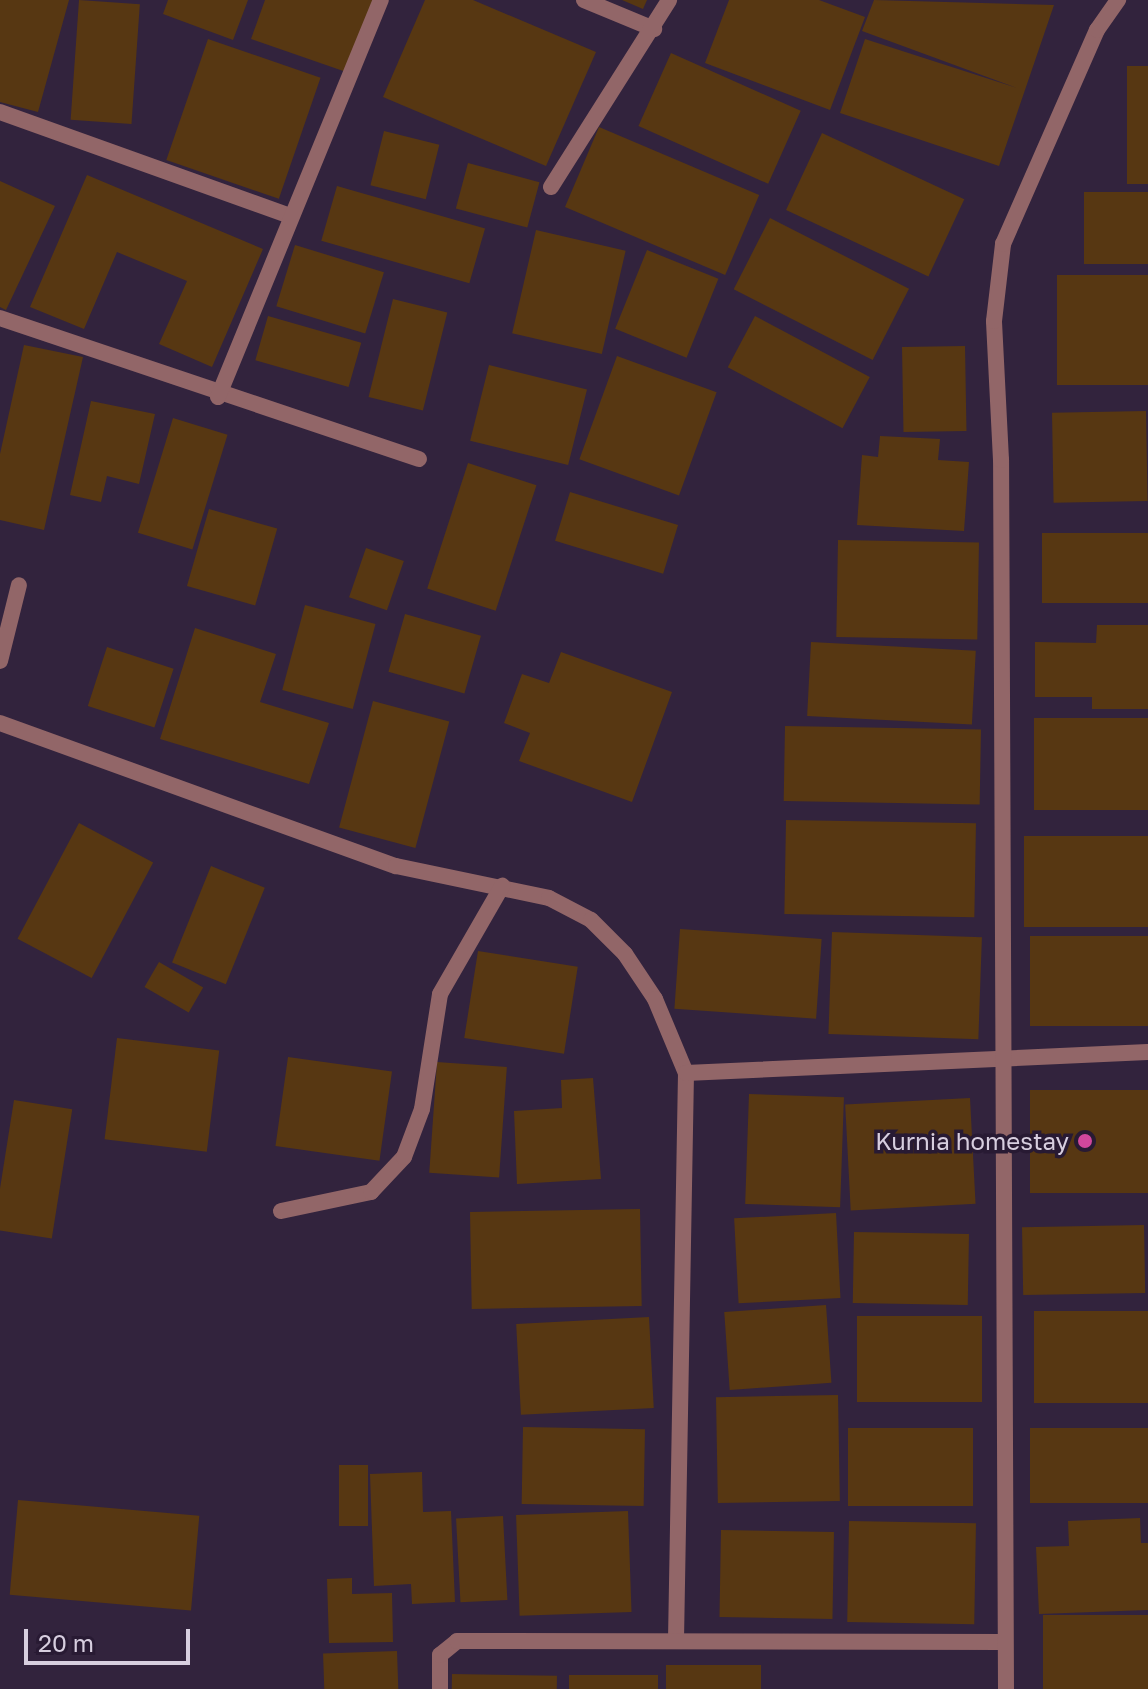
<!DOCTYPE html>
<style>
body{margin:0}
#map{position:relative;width:1148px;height:1689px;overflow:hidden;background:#32233d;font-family:"Golos Text",sans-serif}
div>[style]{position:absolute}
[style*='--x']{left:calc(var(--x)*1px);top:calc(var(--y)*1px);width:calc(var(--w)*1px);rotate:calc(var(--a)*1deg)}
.building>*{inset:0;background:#573712;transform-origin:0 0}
.street>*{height:16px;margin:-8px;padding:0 8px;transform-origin:8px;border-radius:8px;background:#926668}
.dots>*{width:22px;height:22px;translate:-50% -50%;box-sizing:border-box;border:4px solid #281a33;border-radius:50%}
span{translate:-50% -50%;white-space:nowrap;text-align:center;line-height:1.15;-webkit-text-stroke:7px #281a33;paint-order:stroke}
.poi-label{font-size:24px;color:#d7cedf}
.right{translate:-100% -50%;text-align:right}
.scale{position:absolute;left:24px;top:1629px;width:166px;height:36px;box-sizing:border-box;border:4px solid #d7cedf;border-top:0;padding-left:10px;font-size:24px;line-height:28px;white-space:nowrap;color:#d7cedf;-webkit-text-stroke:6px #281a33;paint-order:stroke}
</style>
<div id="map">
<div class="building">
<i style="clip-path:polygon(0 0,69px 0,38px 112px,0 102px)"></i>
<i style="left:79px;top:0;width:61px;height:120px;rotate:4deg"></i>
<i style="clip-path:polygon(168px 0,248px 0,233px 40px,163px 14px)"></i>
<i style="clip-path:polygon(265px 0,374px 0,349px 73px,251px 39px)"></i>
<i style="clip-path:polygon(425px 0,473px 0,596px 52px,546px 166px,383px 97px)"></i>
<i style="clip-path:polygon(622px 0,647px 0,643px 9px)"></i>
<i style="clip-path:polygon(729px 0,819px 0,865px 17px,830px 110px,705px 63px)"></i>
<i style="clip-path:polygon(874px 0,1054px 5px,999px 166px,840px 113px,865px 39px,1017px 88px,862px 31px)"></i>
<i style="left:208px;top:39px;width:119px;height:128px;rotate:19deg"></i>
<i style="left:671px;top:53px;width:142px;height:80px;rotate:24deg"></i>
<i style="left:1127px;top:66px;width:21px;height:118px"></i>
<i style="left:599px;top:127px;width:174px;height:87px;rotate:23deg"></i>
<i style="left:384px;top:131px;width:57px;height:56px;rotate:14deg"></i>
<i style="left:822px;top:133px;width:157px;height:85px;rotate:25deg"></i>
<i style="left:468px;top:163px;width:74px;height:47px;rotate:15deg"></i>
<i style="clip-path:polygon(87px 175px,263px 249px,212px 367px,159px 344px,187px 281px,117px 252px,84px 329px,30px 307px)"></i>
<i style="clip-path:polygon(0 181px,55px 206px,6px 310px,0 307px)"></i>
<i style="left:337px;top:186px;width:154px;height:57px;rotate:16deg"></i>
<i style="left:1148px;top:192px;width:72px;height:64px;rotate:90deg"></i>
<i style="left:770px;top:218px;width:156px;height:80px;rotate:27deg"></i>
<i style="left:536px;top:230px;width:92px;height:106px;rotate:13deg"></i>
<i style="left:295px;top:245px;width:93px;height:64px;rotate:17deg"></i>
<i style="left:647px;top:250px;width:77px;height:85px;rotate:22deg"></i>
<i style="left:1148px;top:275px;width:110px;height:91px;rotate:90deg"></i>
<i style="left:393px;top:299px;width:56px;height:101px;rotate:14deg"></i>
<i style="left:268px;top:316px;width:97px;height:46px;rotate:16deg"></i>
<i style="left:755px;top:316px;width:130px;height:58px;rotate:28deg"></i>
<i style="clip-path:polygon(24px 345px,83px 357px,44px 530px,0 520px,0 454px)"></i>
<i style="left:965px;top:346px;width:85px;height:63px;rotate:89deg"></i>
<i style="left:617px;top:356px;width:106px;height:110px;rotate:20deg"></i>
<i style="left:489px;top:365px;width:101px;height:78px;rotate:14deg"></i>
<i style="clip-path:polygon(91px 401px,155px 414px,139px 484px,107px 476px,101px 502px,70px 495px)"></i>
<i style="left:1146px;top:411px;width:90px;height:94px;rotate:89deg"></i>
<i style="left:173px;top:418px;width:57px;height:120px;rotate:17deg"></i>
<i style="clip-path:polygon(880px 436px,940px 439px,938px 460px,969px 462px,964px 531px,857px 525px,862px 455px,878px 457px)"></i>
<i style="left:468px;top:463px;width:72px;height:132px;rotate:18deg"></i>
<i style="left:570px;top:492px;width:113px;height:51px;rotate:17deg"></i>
<i style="left:209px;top:509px;width:71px;height:80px;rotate:16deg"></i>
<i style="left:1148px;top:533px;width:70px;height:106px;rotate:90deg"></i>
<i style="left:838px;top:540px;width:141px;height:97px;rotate:1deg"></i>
<i style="left:366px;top:548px;width:40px;height:52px;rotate:19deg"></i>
<i style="left:305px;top:605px;width:73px;height:88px;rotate:15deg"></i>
<i style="left:405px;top:614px;width:79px;height:60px;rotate:16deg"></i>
<i style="clip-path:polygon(1097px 625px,1148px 625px,1148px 709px,1092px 709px,1092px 697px,1035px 697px,1035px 642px,1096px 643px)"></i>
<i style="clip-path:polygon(195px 628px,276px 654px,260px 702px,329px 723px,309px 784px,160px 739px)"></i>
<i style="left:811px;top:642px;width:165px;height:74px;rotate:3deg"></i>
<i style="left:107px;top:647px;width:70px;height:62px;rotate:18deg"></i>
<i style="clip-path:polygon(561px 652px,672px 692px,632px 802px,519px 761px,530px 733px,504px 723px,522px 674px,549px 683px)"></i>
<i style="left:373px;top:701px;width:79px;height:131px;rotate:15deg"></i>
<i style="left:1034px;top:718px;width:114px;height:92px"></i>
<i style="left:785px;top:726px;width:196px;height:75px;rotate:1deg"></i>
<i style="left:786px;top:820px;width:190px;height:94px;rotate:1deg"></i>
<i style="left:79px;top:823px;width:84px;height:131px;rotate:28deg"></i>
<i style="left:1024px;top:836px;width:124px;height:91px"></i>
<i style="left:211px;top:866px;width:58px;height:104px;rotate:22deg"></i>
<i style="left:680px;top:929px;width:142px;height:80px;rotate:4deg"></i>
<i style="left:832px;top:932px;width:150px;height:102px;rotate:2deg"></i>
<i style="left:1148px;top:936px;width:90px;height:118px;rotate:90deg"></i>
<i style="left:478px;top:951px;width:101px;height:88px;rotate:9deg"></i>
<i style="left:159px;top:962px;width:51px;height:29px;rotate:30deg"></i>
<i style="left:117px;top:1038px;width:103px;height:102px;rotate:7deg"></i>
<i style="left:288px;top:1057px;width:105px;height:90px;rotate:8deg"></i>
<i style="left:437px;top:1062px;width:70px;height:111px;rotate:4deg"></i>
<i style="clip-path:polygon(593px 1078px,601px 1179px,517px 1184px,514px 1111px,562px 1108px,561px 1080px)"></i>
<i style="left:1148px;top:1090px;width:103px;height:118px;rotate:90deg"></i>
<i style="left:749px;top:1094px;width:95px;height:110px;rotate:2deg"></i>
<i style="left:970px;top:1098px;width:106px;height:125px;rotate:87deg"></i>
<i style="left:14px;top:1100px;width:59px;height:131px;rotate:9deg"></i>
<i style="left:640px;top:1209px;width:97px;height:170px;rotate:89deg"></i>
<i style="left:836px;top:1213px;width:85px;height:102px;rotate:87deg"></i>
<i style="left:1144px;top:1225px;width:68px;height:122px;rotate:89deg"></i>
<i style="left:854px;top:1232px;width:115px;height:71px;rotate:1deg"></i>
<i style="left:826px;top:1305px;width:78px;height:102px;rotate:86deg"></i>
<i style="left:1148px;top:1311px;width:92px;height:114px;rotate:90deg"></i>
<i style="left:857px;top:1316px;width:125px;height:86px"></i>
<i style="left:649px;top:1317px;width:91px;height:133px;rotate:87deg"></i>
<i style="left:838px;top:1395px;width:106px;height:122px;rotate:89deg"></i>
<i style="left:523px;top:1427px;width:122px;height:77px;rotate:1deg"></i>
<i style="left:848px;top:1428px;width:125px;height:78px"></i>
<i style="left:1148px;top:1428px;width:75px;height:118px;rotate:90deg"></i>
<i style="left:339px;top:1465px;width:29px;height:61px"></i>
<i style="clip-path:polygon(422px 1472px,423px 1512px,451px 1511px,455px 1602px,412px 1604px,411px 1584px,374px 1586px,370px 1474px)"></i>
<i style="left:18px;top:1500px;width:182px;height:95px;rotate:5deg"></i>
<i style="left:628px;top:1511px;width:101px;height:112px;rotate:88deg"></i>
<i style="left:503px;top:1516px;width:84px;height:47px;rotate:87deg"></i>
<i style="clip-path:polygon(1140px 1518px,1141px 1543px,1148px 1543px,1148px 1610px,1039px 1614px,1036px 1547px,1069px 1546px,1068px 1521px)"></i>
<i style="left:849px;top:1521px;width:127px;height:101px;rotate:1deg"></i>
<i style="left:721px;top:1530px;width:113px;height:87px;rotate:1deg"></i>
<i style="clip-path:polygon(352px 1578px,352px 1594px,392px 1593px,393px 1642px,329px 1643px,327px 1579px)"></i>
<i style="left:1148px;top:1615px;width:74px;height:105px;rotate:90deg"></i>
<i style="left:397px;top:1651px;width:38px;height:74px;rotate:88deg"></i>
<i style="left:761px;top:1665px;width:24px;height:95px;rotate:90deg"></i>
<i style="left:452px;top:1674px;width:105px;height:15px;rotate:1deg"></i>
<i style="left:658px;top:1675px;width:14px;height:89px;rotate:90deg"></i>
</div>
<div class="street">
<i style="--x:584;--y:0;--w:76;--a:22.5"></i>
<i style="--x:0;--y:112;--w:309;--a:19.7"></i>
<i style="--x:551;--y:187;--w:221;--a:-57.7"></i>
<i style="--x:0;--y:318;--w:442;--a:18.6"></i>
<i style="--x:218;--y:397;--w:429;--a:-67.7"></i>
<i style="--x:0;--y:661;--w:78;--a:-76"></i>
<i style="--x:0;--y:723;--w:421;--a:19.9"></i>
<i style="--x:396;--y:866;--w:156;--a:11.8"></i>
<i style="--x:549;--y:898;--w:47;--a:27.6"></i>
<i style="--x:591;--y:920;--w:48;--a:45"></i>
<i style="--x:625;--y:954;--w:54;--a:56.3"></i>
<i style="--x:655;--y:999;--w:80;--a:67.3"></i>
<i style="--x:686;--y:1073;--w:565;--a:91.01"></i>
<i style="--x:686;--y:1073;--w:462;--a:-2.6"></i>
<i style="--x:281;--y:1211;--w:92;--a:-11.9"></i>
<i style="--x:371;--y:1192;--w:48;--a:-46.7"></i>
<i style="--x:404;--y:1157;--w:51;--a:-69.4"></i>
<i style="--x:422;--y:1109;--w:116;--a:-81.1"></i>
<i style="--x:440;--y:994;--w:125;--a:-60.1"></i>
<i style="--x:440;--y:1689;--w:34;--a:-90"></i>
<i style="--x:440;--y:1655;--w:22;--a:-39"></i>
<i style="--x:457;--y:1641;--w:548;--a:0.1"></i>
<i style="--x:1006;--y:1689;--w:1229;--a:-90.23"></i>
<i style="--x:1001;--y:460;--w:139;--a:-92.9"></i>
<i style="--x:994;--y:321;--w:78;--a:-83.3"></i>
<i style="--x:1003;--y:244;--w:234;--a:-66.3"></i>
<i style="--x:1097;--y:30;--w:37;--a:-55"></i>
</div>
<div class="dots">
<i style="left:1085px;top:1141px;background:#d1479c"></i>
</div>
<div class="poi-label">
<span class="right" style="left:1069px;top:1141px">Kurnia homestay</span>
</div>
<div class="scale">20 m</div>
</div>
